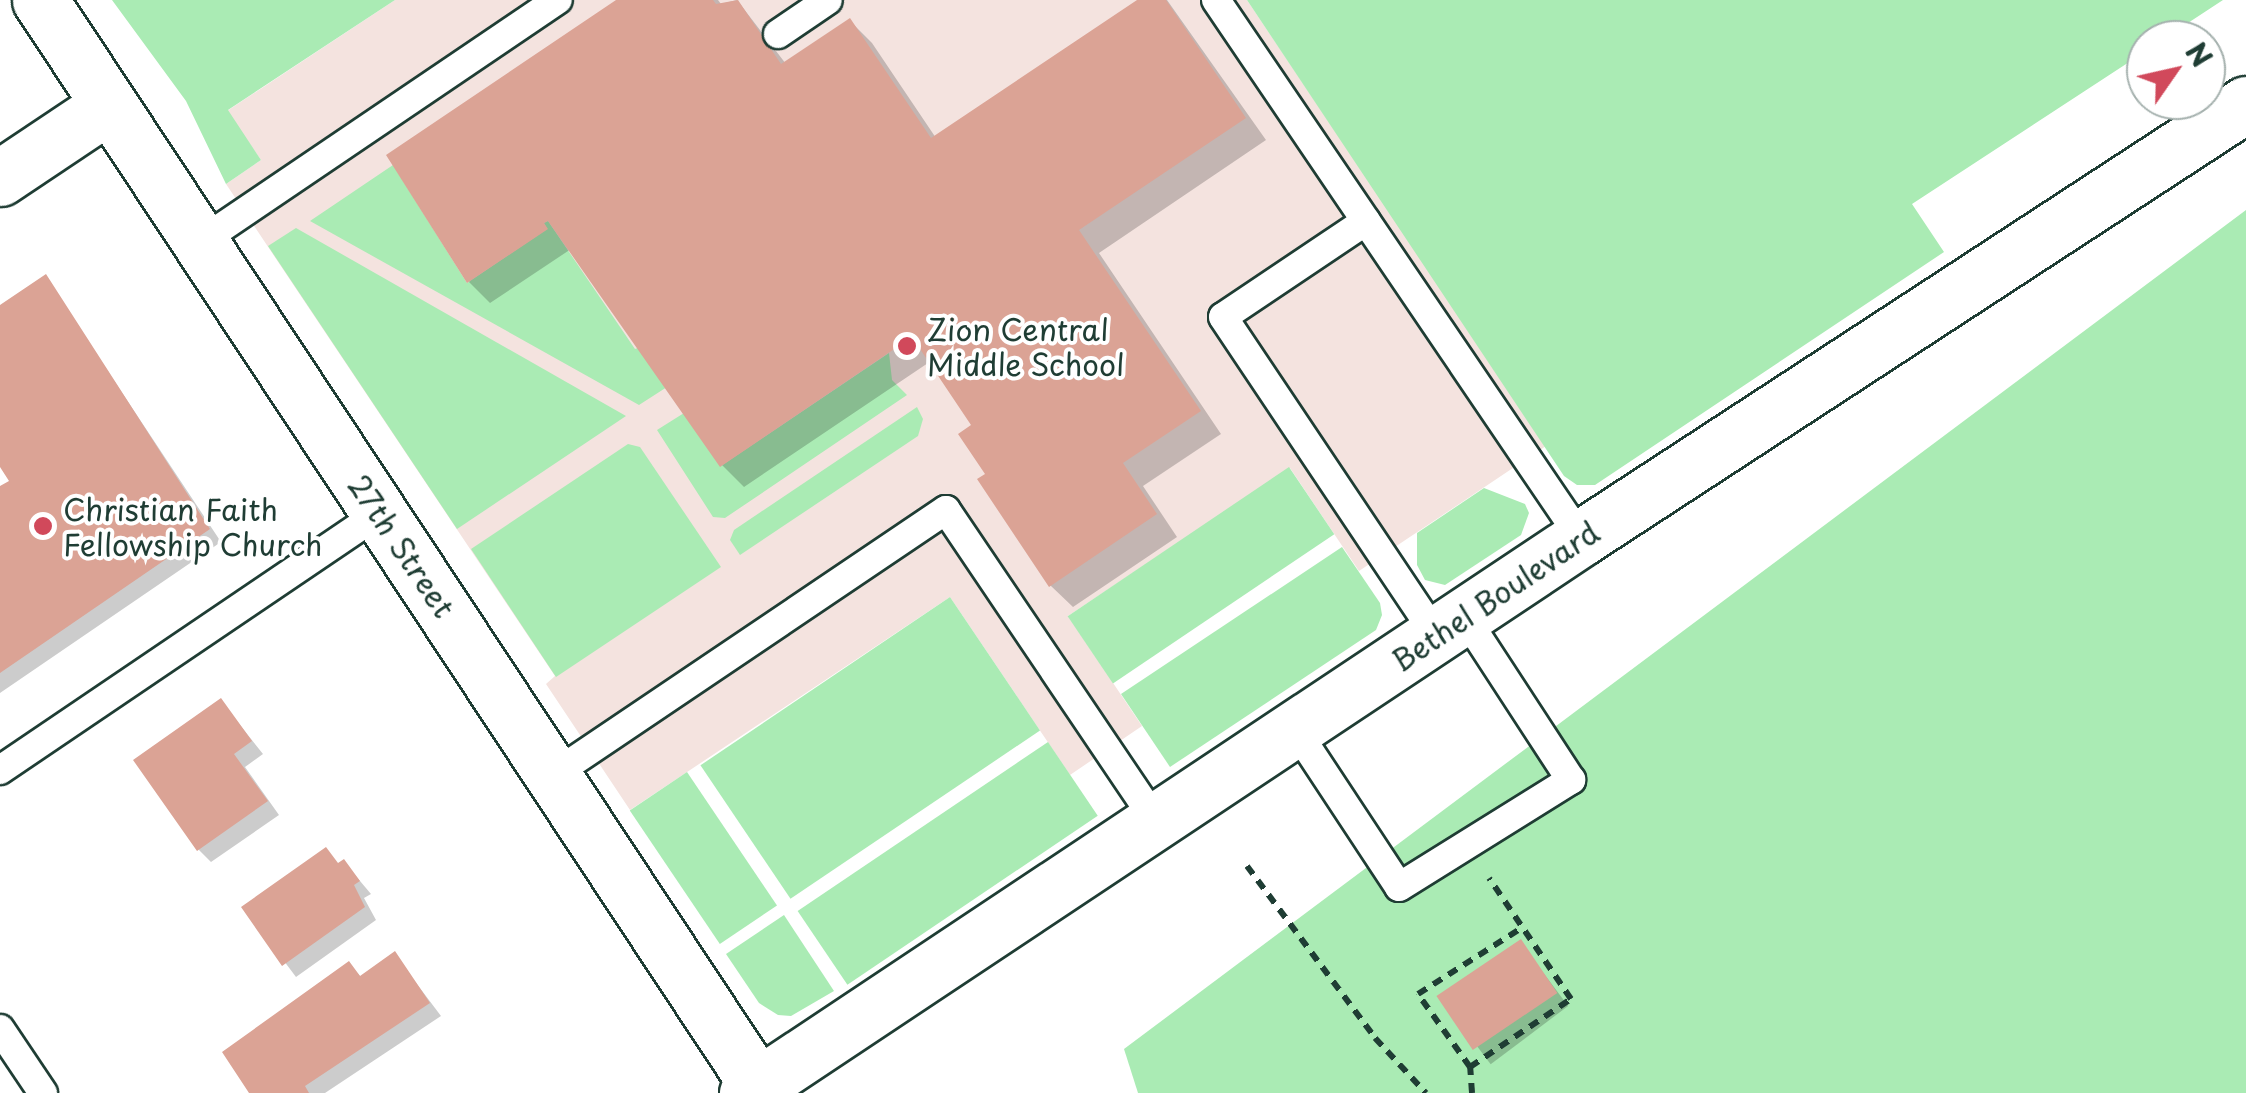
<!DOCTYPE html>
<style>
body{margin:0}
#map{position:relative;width:2246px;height:1093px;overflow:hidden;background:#fff;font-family:"Playpen Sans",sans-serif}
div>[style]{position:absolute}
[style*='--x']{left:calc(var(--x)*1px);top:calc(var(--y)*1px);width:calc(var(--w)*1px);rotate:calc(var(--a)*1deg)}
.built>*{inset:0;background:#f4e3df}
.green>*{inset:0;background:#aaebb4;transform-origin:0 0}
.shadow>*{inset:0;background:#0003;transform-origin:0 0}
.building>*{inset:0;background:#dba395;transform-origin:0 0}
.path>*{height:6px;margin-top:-3px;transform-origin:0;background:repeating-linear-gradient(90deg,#1f3d34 0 10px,transparent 0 18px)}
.roads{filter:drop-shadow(2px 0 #1f3d34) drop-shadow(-2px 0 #1f3d34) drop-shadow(0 2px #1f3d34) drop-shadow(0 -2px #1f3d34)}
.service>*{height:28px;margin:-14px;padding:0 14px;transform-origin:14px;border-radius:14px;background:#fff}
.minor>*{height:55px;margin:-27.5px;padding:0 27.5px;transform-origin:27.5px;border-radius:27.5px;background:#fff}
.tertiary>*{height:55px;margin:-27.5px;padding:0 27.5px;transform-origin:27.5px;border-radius:27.5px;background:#fff}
.dots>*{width:28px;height:28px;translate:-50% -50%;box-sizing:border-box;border:5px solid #fff;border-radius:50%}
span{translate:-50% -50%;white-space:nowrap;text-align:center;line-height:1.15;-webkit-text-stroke:8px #fff;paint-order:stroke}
.poi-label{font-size:30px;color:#1f3d34}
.left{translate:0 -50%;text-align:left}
.street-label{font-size:30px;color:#1f3d34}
.north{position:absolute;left:2126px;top:20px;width:100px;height:100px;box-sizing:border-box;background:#fff;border:2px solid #a5b1ae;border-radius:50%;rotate:56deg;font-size:28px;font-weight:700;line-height:40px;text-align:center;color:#1f3d34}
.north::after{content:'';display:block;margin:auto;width:35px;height:45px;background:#d1495b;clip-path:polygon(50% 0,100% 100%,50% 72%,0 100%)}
</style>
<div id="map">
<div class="built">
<i style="clip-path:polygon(395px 0,1247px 0,1546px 446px,1359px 571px,1290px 468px,1068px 616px,1142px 726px,1070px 775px,950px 597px,630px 810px,546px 684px,555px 676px,226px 184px,261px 160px,227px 111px)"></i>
</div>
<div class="green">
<i style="clip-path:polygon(112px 0,395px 0,228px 110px,261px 160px,226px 184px,186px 101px)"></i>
<i style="clip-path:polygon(1247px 0,2223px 0,2162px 40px,2146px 40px,2146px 51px,1912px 204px,1944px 252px,1595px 485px,1577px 485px,1564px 476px)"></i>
<i style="clip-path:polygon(393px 165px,467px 283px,547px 229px,544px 223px,548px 221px,635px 349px,640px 347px,667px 387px,639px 405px,310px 221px)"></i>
<i style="clip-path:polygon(2246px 210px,2246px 1093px,1138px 1093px,1124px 1049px)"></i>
<i style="clip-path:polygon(296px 228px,626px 416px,457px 529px,268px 246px)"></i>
<i style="clip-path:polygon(889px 353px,892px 380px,907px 395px,725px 518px,713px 517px,657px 430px,684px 413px,721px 466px)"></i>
<i style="clip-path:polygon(917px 407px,923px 419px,918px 436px,740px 555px,730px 540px,734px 530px)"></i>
<i style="clip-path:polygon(628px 444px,640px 447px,721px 567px,556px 677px,471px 549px)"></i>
<i style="left:1289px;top:467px;width:81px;height:267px;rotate:56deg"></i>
<i style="clip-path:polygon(1484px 488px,1525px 504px,1529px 513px,1521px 535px,1445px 585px,1425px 580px,1417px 565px,1417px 533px)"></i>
<i style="clip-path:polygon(1342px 547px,1380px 603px,1382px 615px,1376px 630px,1170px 767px,1121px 694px)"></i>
<i style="left:950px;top:597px;width:161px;height:301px;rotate:56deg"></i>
<i style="left:1048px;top:742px;width:89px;height:302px;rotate:56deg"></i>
<i style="left:687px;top:772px;width:161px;height:69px;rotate:56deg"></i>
<i style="clip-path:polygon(784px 915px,834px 991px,791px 1016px,778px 1015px,759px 1003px,726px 954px)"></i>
</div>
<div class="shadow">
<i style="clip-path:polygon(620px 0,718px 0,721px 4px,737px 0,786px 64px,850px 21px,872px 43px,936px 138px,1141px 0,1167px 0,1266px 140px,1099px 253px,1221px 434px,1143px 486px,1177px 537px,1073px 607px,1051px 586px,980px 480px,989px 474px,975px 426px,931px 361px,744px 487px,722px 465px,571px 249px,490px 303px,469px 282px)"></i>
<i style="clip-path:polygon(46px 278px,221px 542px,0 693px,0 489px,12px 481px,0 462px,0 308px)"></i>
<i style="clip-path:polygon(221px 701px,263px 754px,245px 767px,279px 815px,211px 862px,199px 850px)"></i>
<i style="clip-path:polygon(344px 862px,371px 894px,364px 898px,376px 920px,296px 977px,244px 908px)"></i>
<i style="left:1520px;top:942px;width:80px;height:97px;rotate:53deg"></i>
<i style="clip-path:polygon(395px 955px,441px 1016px,325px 1093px,252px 1093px,349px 964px,362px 978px)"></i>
</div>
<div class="building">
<i style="clip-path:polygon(616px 0,713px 0,716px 4px,738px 0,781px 64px,850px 18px,931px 138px,1137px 0,1166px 0,1246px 118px,1079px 230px,1201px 411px,1123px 463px,1157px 514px,1049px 587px,977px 479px,985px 474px,958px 434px,971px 425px,912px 337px,720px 467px,548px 221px,544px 223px,548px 229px,467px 283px,386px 155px)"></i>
<i style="clip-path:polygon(46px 274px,210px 529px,0 673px,0 486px,9px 481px,0 467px,0 305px)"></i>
<i style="clip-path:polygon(221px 698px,252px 741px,234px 754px,268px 801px,197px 851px,133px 760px)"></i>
<i style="clip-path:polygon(326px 847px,338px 863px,344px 859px,360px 881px,354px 885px,365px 907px,282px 966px,241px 907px)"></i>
<i style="left:1521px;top:939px;width:65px;height:102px;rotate:56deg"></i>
<i style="clip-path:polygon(395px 951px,430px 1003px,305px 1086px,309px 1093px,249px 1093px,222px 1052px,349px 961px,360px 976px)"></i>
</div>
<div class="path">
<i style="--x:1247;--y:866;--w:214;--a:53.3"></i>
<i style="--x:1375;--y:1038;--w:75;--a:47.2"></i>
<i style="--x:1470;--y:1067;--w:90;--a:-125.5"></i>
<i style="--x:1418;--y:994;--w:125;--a:-32.5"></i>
<i style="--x:1472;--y:1093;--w:26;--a:-94"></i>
<i style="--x:1470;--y:1067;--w:122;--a:-34"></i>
<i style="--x:1571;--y:999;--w:146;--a:-124.1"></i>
</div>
<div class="roads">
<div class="service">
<i style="--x:1216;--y:0;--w:650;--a:55.85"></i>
<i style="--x:778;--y:34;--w:60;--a:-34.2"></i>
<i style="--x:1366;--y:221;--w:172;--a:146.1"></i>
<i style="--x:1223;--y:317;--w:383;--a:56.2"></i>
<i style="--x:200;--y:242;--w:432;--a:-34.1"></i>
<i style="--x:1295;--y:729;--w:189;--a:56.6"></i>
<i style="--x:1399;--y:887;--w:203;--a:-31.9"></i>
<i style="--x:1571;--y:780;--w:196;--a:-123.1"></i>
<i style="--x:0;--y:770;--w:458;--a:-34.1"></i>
<i style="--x:553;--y:775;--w:474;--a:-34"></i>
<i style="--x:946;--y:510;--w:375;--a:56"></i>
<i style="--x:0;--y:1029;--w:77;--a:56.1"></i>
</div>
<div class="minor">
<i style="--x:0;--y:178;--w:131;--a:-33.8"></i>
<i style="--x:747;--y:1093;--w:1002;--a:-33.64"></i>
<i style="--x:1581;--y:538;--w:794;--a:-33.13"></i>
</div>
<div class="tertiary">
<i style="--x:40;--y:0;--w:1310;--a:56.52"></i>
</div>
</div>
<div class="dots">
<i style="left:907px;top:346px;background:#d1495b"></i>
<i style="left:43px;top:526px;background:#d1495b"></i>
</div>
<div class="poi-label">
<span class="left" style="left:927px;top:346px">Zion Central<br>Middle School</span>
<span class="left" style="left:63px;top:526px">Christian Faith<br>Fellowship Church</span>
</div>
<div class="street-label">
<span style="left:402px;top:546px;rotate:56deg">27th Street</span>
<span style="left:1495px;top:596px;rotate:-34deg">Bethel Boulevard</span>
</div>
<div class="north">N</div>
</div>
